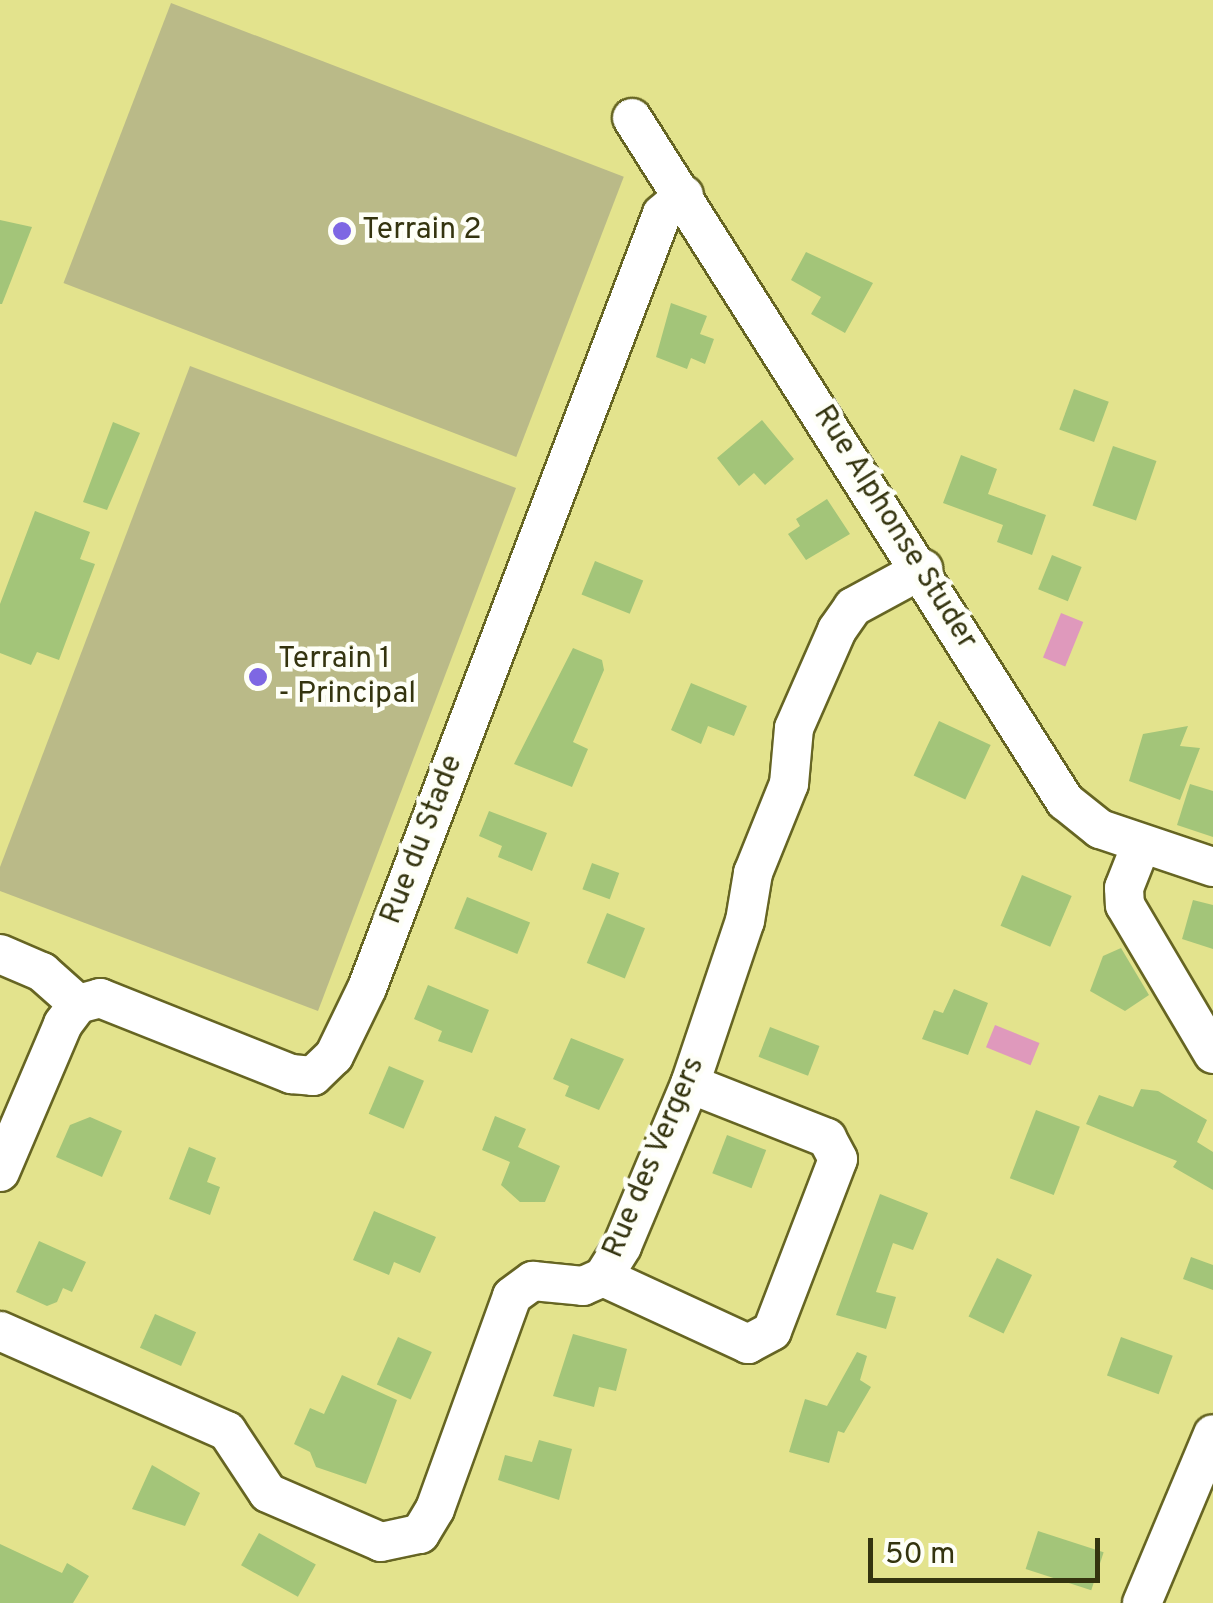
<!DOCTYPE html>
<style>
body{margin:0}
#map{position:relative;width:1213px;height:1603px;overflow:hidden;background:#e3e38d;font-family:Overpass,sans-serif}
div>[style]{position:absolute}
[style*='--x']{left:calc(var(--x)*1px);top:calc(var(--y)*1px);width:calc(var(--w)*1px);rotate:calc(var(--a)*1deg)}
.green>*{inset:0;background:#baba88;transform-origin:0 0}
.water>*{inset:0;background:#df99bc;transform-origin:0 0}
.building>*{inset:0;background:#a3c579;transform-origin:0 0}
.roads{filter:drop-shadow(2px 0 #666523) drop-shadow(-2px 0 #666523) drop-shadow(0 2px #666523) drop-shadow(0 -2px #666523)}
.street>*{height:38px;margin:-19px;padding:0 19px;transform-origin:19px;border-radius:19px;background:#fff}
.dots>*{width:28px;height:28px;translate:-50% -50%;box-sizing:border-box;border:5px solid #fefff7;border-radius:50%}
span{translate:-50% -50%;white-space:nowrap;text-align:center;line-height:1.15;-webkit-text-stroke:9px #fefff7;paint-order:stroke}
.poi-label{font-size:30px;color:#34340f}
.left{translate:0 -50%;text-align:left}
.street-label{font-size:30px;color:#34340f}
.scale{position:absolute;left:868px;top:1538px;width:232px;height:45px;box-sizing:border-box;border:5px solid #34340f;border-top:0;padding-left:12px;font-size:30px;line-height:35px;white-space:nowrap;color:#34340f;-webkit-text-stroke:8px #fefff7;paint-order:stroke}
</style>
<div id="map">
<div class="green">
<i style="left:171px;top:3px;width:485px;height:300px;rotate:21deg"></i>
<i style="clip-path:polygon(190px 366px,516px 488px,318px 1011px,0 891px,0 867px)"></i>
</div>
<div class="water">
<i style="left:1061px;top:613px;width:24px;height:48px;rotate:22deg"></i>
<i style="left:995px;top:1025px;width:48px;height:24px;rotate:22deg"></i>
</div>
<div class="building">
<i style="clip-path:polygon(0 220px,32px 227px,2px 304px,0 304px)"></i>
<i style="clip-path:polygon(806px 252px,873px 283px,845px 333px,811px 314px,821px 297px,791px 280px)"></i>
<i style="clip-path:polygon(671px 303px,707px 316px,700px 334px,714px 339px,705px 364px,691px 358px,687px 369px,656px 357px)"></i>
<i style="left:1074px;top:389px;width:37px;height:43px;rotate:20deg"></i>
<i style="clip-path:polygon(762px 420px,794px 459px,765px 485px,754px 473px,739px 486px,717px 458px)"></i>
<i style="clip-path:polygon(113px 422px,140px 433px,107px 510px,83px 502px)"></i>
<i style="left:1113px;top:446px;width:46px;height:63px;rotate:19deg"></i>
<i style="clip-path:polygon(961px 455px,997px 469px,988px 494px,1046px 515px,1032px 555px,997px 542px,1003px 525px,943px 503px)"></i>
<i style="clip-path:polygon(827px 499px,850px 534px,806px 560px,788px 534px,800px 526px,796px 519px)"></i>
<i style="clip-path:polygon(35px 511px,90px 532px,80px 559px,95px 564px,59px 660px,37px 652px,31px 665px,0 653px,0 604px)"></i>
<i style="left:1052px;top:555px;width:32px;height:37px;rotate:22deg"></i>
<i style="left:595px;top:561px;width:52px;height:36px;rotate:22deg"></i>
<i style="clip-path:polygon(573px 648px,602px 660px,604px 670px,573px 742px,588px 749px,572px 787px,514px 764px)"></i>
<i style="clip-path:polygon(691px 683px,747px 706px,734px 736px,708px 726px,701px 744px,671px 730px)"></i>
<i style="left:939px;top:721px;width:57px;height:60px;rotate:25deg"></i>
<i style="clip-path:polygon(1188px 726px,1180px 746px,1200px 748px,1180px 800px,1129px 781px,1143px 734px)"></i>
<i style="clip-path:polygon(1190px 784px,1213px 791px,1213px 837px,1177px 825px)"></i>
<i style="clip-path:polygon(489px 811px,547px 833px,532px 871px,498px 857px,502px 846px,479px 836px)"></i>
<i style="left:592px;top:863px;width:29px;height:28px;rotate:20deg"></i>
<i style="left:1022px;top:875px;width:54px;height:55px;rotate:23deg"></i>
<i style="left:467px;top:897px;width:68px;height:34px;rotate:22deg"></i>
<i style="clip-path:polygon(1193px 900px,1213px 905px,1213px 949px,1182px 939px)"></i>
<i style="left:607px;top:913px;width:41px;height:54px;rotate:22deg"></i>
<i style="clip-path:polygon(1121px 948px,1149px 995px,1125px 1011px,1090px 991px,1103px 956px)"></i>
<i style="clip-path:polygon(428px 985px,489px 1010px,472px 1053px,438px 1041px,442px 1031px,414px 1019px)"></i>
<i style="clip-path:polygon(954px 989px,988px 1003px,968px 1055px,922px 1039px,934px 1010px,943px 1013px)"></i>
<i style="left:770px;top:1027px;width:53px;height:32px;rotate:21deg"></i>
<i style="clip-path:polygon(571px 1038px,624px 1059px,599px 1110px,565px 1096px,569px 1086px,553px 1079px)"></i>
<i style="left:389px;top:1066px;width:38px;height:52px;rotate:23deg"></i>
<i style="clip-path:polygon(1141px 1089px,1158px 1091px,1207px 1120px,1197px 1142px,1213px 1152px,1213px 1190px,1173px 1167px,1177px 1161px,1086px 1124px,1099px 1095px,1133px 1107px)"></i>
<i style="left:1036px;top:1110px;width:47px;height:73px;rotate:21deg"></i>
<i style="clip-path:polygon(495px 1116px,526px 1129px,518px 1147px,560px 1166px,545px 1202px,520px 1202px,501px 1185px,510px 1162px,482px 1150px)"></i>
<i style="clip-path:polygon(90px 1117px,122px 1131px,102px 1177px,56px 1157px,70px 1125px)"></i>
<i style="left:727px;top:1135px;width:42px;height:41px;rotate:21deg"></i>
<i style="clip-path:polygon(189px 1147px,216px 1158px,207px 1182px,220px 1187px,210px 1215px,169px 1199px)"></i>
<i style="clip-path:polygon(880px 1194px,928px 1213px,913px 1250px,893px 1243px,876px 1292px,896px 1297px,886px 1329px,836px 1315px)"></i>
<i style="clip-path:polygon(374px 1211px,436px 1237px,420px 1273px,394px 1262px,389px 1275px,353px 1260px)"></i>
<i style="clip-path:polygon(39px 1241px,86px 1262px,72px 1292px,63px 1288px,57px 1302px,47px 1306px,16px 1292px)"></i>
<i style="clip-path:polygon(1191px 1257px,1213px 1265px,1213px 1290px,1183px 1279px)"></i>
<i style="left:997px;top:1258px;width:39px;height:65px;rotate:26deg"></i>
<i style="left:155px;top:1314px;width:45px;height:37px;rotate:24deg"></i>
<i style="clip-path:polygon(573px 1334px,627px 1349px,616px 1391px,599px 1387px,594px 1407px,553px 1396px)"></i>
<i style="left:398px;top:1337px;width:37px;height:52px;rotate:24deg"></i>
<i style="left:1121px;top:1337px;width:55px;height:41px;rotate:20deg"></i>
<i style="clip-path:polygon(857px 1352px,867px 1356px,860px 1380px,871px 1387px,844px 1433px,838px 1431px,829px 1463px,789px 1452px,805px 1399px,827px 1406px)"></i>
<i style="clip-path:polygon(342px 1375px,397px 1400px,366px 1484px,316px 1467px,310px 1452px,294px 1444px,310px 1408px,324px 1414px)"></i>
<i style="clip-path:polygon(539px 1440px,572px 1449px,559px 1500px,498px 1480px,505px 1455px,532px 1462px)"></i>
<i style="clip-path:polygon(152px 1465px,200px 1493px,185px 1526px,132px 1509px)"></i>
<i style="left:1038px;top:1531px;width:69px;height:40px;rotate:18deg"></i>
<i style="left:259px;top:1533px;width:65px;height:37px;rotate:29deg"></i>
<i style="clip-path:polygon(0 1544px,62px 1573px,67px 1563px,89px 1576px,73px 1603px,0 1603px)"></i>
</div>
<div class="roads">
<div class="street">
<i style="--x:632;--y:118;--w:809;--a:57.63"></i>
<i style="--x:1065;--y:801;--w:45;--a:38.7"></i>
<i style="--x:1100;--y:829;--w:119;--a:18.6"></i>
<i style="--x:1141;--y:845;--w:46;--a:111.6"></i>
<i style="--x:1124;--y:888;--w:17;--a:87"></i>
<i style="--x:1125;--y:905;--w:173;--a:59.4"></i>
<i style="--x:0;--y:954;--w:46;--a:23.2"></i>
<i style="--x:42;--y:972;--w:48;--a:41.6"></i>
<i style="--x:0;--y:1172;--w:161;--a:-66.9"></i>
<i style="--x:63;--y:1024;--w:25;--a:-53"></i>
<i style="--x:78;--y:1004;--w:23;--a:-15"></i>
<i style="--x:100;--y:998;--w:206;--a:21.7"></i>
<i style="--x:291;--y:1074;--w:22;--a:5"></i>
<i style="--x:313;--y:1076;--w:29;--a:-44"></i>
<i style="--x:334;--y:1056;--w:76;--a:-64.1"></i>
<i style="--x:367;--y:988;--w:828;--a:-69.14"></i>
<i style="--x:662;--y:214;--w:29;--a:-41"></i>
<i style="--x:603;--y:1277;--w:160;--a:24.8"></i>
<i style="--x:748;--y:1344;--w:27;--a:-28"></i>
<i style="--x:772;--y:1331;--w:184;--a:-69"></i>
<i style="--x:838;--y:1159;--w:24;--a:-118"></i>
<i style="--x:827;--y:1138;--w:147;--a:-158.5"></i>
<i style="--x:0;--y:1331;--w:248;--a:23.8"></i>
<i style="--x:227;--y:1431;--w:74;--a:56.5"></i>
<i style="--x:268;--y:1493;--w:123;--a:23.4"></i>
<i style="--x:381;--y:1542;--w:40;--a:-12"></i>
<i style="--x:420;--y:1534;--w:29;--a:-59"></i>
<i style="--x:435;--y:1509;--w:226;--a:-70.1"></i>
<i style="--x:512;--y:1296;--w:26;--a:-36"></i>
<i style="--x:533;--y:1281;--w:50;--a:5.7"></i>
<i style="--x:583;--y:1286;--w:22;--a:-24"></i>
<i style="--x:603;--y:1277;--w:36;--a:-58"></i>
<i style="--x:622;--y:1246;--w:176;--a:-67.2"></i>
<i style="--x:690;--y:1084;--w:172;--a:-71.4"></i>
<i style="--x:745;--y:921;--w:49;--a:-80.5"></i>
<i style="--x:753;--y:873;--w:96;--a:-68"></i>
<i style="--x:789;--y:784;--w:56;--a:-84.9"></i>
<i style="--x:794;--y:728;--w:107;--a:-66.3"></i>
<i style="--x:837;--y:630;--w:28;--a:-55"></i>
<i style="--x:853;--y:607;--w:80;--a:-28.5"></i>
<i style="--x:1142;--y:1603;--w:183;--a:-67.2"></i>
</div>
</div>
<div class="dots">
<i style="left:342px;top:231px;background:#7e67e3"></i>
<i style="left:258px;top:677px;background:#7e67e3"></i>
</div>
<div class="poi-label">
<span class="left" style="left:362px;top:231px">Terrain 2</span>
<span class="left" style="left:278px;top:677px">Terrain 1<br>- Principal</span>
</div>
<div class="street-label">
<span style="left:894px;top:528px;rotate:58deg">Rue Alphonse Studer</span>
<span style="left:423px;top:840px;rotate:-69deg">Rue du Stade</span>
<span style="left:655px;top:1158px;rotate:-67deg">Rue des Vergers</span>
</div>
<div class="scale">50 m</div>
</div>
